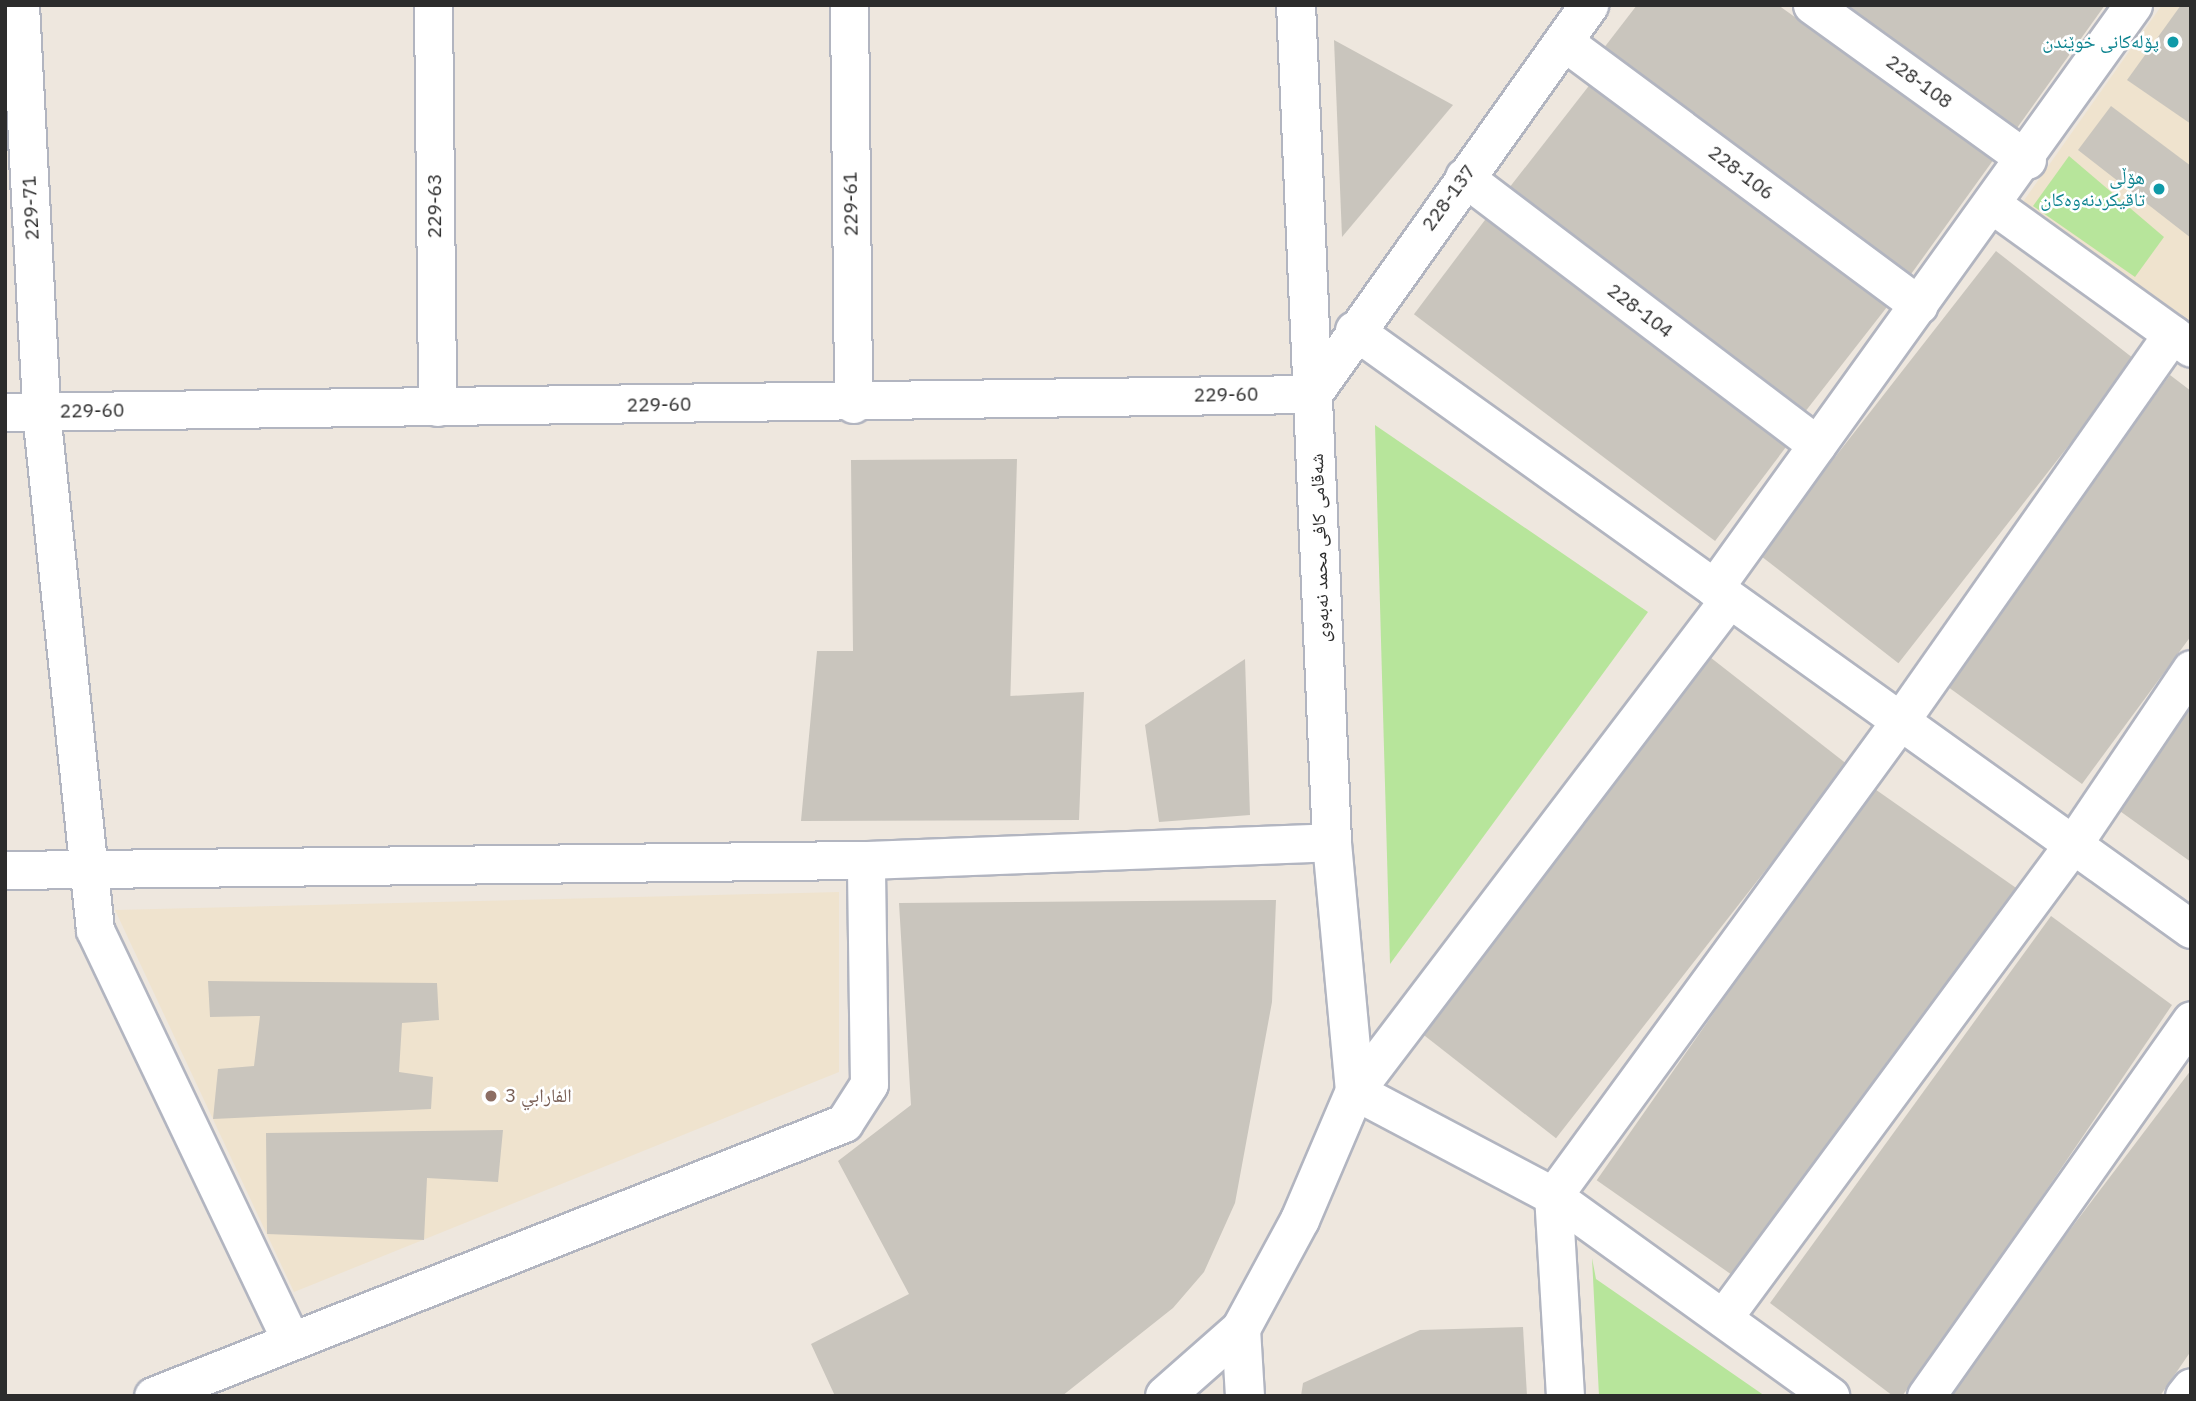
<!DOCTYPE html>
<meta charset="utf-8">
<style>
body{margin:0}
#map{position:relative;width:2196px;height:1401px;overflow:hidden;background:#eee7de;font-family:"IBM Plex Sans","Noto Naskh Arabic",sans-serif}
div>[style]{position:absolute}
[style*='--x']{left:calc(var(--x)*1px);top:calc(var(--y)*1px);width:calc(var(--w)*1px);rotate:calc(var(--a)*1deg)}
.education>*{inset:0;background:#efe3ce}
.green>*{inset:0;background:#b7e59b}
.building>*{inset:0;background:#c9c5bd;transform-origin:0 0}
.roads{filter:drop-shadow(2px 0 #b2b5c0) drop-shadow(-2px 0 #b2b5c0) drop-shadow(0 2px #b2b5c0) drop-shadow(0 -2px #b2b5c0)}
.street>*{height:37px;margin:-18.5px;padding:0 18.5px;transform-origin:18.5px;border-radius:18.5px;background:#fff}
.secondary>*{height:38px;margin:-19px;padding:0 19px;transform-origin:19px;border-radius:19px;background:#fff}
.dots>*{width:19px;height:19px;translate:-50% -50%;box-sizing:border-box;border:4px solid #fff;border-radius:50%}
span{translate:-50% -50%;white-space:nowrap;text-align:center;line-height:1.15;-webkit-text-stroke:5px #fff;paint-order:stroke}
.culture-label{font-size:19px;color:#0d838f}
.right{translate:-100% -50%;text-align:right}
.street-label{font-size:19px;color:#2c2c2c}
.education-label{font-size:19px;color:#785e54}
.left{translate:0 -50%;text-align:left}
.frame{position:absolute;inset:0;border:7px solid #2c2c2c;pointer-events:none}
</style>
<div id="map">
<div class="education">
<i style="clip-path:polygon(2162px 5px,2191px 5px,2191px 324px,2020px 206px)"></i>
<i style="clip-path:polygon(839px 892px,839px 1072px,294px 1292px,115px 910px)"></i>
</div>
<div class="green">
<i style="clip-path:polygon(2069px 156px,2164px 237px,2135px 277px,2033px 206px)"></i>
<i style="clip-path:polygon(1375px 425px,1648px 612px,1390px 964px)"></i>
<i style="clip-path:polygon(1592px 1258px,1596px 1279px,1765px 1396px,1599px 1396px)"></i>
</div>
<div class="building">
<i style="clip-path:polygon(1637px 5px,1778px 5px,1994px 159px,1909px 277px,1600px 53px)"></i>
<i style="clip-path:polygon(1831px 5px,2105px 5px,2012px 135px)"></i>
<i style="clip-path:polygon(2181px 5px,2191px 5px,2191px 124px,2127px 80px)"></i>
<i style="clip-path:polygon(1334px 40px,1453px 105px,1342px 237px)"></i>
<i style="left:1595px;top:78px;width:371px;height:152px;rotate:38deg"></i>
<i style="clip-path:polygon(2111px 106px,2191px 166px,2191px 238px,2078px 150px)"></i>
<i style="left:1491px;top:212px;width:377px;height:128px;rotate:37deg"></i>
<i style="left:1996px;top:251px;width:177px;height:385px;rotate:38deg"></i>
<i style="clip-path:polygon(2170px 375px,2191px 391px,2191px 636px,2082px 784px,1944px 684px)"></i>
<i style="clip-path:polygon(1017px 459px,1009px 746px,1010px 696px,1084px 692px,1079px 820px,801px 821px,817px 651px,853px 651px,851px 460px)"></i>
<i style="left:1706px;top:654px;width:180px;height:474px;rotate:38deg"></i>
<i style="clip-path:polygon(1245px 659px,1250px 815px,1159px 822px,1145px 725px)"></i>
<i style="clip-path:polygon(2191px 701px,2191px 862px,2117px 809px)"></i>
<i style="left:1872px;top:787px;width:176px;height:480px;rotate:35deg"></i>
<i style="clip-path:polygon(1276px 900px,1272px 1002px,1235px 1203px,1204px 1272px,1173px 1308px,1062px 1396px,835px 1396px,811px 1344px,909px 1294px,838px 1161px,911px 1105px,899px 903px)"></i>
<i style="clip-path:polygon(2051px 916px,2172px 1005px,1937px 1351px,1902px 1396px,1893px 1396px,1770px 1303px)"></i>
<i style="clip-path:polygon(208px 981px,437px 983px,439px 1020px,402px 1023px,399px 1072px,433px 1077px,431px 1109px,213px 1119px,218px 1069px,254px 1066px,260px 1016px,210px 1017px)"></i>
<i style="clip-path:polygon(2191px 1070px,2191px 1351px,2160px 1396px,1944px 1396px)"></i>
<i style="clip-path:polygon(503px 1130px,498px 1182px,427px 1178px,424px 1240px,267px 1234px,266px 1133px)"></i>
<i style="clip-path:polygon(1523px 1327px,1527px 1396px,1301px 1396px,1303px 1383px,1420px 1330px)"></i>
</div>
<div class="roads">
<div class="street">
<i style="--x:20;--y:5;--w:408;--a:87"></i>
<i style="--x:41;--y:412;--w:521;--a:84.05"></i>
<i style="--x:95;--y:930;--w:453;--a:64.5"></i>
<i style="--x:433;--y:5;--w:402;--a:89.4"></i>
<i style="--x:849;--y:5;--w:399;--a:89.4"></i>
<i style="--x:1812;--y:5;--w:265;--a:35.8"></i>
<i style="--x:1563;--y:41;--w:443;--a:36.6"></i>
<i style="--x:1464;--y:177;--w:443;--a:37.2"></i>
<i style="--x:1993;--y:205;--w:244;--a:35.8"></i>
<i style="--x:1354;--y:330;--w:1029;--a:35.59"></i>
<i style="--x:5;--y:412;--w:1308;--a:-0.79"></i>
<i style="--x:1714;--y:588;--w:718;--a:-54.3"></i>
<i style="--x:1729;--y:599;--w:618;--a:127.24"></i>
<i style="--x:1355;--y:1091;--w:224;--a:27.9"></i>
<i style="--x:1553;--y:1196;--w:342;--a:35.8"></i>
<i style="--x:5;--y:870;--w:861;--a:-0.67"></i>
<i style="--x:866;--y:860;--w:466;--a:-2.2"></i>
<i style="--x:1723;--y:1318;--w:589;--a:-53.56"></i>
<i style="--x:2073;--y:844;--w:211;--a:-56"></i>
<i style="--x:153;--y:1396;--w:743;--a:-21.56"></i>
<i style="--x:844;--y:1123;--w:46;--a:-57.3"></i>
<i style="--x:869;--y:1084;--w:224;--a:-90.8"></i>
<i style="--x:1565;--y:1396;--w:200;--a:-93.4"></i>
<i style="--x:1553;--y:1196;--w:588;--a:-53.85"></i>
<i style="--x:1900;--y:721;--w:473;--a:-54.9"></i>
<i style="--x:1926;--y:1396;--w:460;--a:-54.8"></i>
<i style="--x:2184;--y:1396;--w:11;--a:-52"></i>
</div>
<div class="secondary">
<i style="--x:1313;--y:394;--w:477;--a:-54.6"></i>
<i style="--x:1241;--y:1329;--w:67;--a:86.6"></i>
<i style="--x:1165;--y:1396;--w:101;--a:-41.4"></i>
<i style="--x:1241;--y:1329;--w:124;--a:-61.6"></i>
<i style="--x:1300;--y:1220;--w:140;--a:-66.9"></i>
<i style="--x:1355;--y:1091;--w:250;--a:-95.3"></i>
<i style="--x:1332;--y:842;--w:838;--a:-92.46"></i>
</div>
</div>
<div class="dots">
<i style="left:2173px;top:42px;background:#0f9aa8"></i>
<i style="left:2159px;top:189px;background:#0f9aa8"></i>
<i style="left:491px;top:1096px;background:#8d6e63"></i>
</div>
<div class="culture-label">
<span class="right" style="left:2159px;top:42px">پۆلەکانی خوێندن</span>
<span class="right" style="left:2145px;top:189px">هۆڵی<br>تاقیکردنەوەکان</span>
</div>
<div class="street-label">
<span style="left:1919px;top:82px;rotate:36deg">228-108</span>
<span style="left:1741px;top:173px;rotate:37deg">228-106</span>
<span style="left:1449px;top:198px;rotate:-54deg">228-137</span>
<span style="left:851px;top:204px;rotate:-91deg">229-61</span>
<span style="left:435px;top:206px;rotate:-90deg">229-63</span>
<span style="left:31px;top:208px;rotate:-93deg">229-71</span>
<span style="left:1640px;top:311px;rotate:37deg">228-104</span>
<span style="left:1226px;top:395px;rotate:-1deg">229-60</span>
<span style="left:659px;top:405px;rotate:-1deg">229-60</span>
<span style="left:92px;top:411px;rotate:-1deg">229-60</span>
<span style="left:1320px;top:548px;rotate:-92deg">شەقامی کافی محمد نەبەوی</span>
</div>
<div class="education-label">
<span class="left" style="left:505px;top:1096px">الفارابي 3</span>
</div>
<div class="frame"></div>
</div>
